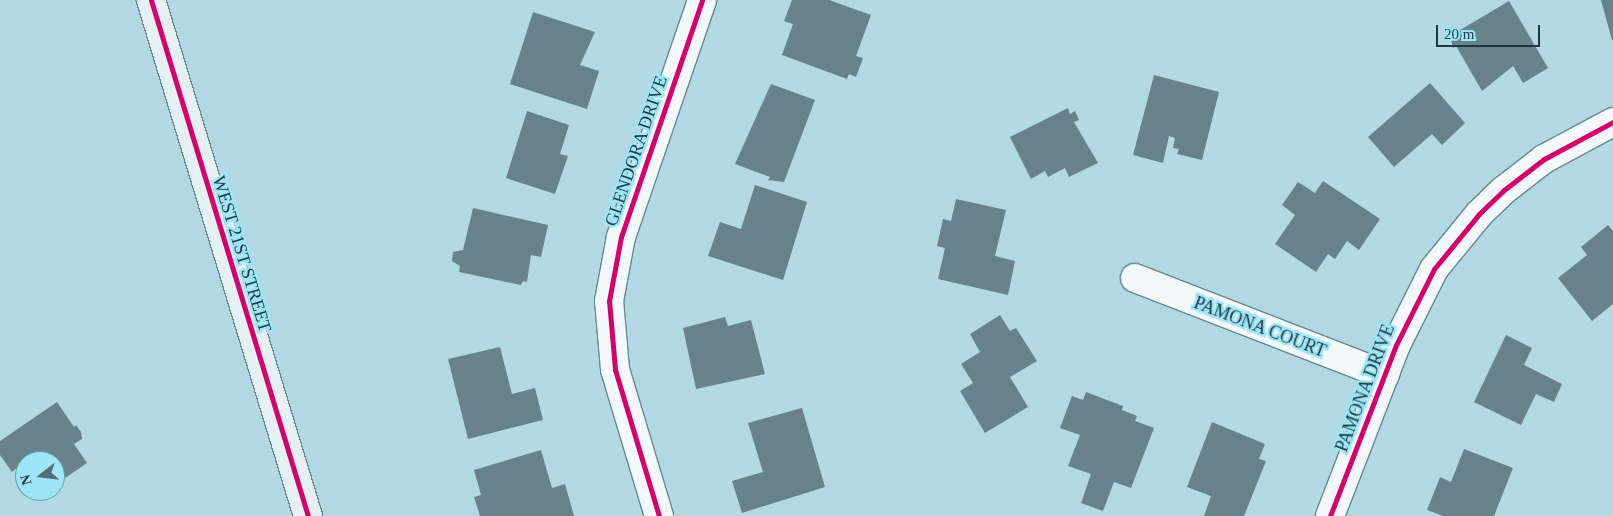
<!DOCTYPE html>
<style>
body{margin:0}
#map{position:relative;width:1613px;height:516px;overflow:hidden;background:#b1d8e3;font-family:Georgia,serif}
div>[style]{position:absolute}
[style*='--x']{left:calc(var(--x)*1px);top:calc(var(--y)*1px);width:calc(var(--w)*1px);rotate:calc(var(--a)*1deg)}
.building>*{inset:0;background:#67828b}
.roads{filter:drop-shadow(1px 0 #66888f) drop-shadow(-1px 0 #66888f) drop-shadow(0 1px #66888f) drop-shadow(0 -1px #66888f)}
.street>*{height:28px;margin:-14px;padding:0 14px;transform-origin:14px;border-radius:14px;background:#f3f9fb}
.secondary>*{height:28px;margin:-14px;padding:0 14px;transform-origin:14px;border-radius:14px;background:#e5f0f2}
.cycleway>*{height:5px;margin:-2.5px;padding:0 2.5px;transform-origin:2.5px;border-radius:2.5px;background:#d6006c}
span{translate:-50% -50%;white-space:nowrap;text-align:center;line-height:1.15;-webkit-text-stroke:5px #9de5f7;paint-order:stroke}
.street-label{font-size:18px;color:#1b383f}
.north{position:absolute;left:15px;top:451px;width:50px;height:50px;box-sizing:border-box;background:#9de5f7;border:1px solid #69a0ad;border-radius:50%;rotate:254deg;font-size:14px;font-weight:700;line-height:20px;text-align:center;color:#1b383f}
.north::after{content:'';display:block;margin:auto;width:18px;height:22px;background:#507078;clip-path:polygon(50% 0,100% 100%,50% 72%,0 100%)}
.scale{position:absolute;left:1436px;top:25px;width:104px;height:22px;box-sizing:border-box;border:2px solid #1b383f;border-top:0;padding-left:6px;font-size:15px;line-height:18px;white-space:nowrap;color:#1b383f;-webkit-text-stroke:4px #9de5f7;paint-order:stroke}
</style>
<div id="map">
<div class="building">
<i style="clip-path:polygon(792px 0,829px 0,871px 15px,856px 56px,863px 58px,856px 77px,849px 74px,847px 79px,782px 55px,793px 24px,784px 21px)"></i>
<i style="clip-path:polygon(1601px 0,1613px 0,1613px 40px,1612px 40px)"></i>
<i style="clip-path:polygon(1509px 1px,1548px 68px,1523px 83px,1513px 66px,1482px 91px,1456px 46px,1453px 48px,1450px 36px)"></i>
<i style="clip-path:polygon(533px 12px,595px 32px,580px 65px,599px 71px,587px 109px,510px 84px)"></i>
<i style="clip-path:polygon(1154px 75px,1219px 92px,1202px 160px,1177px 154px,1179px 149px,1173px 148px,1175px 138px,1169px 136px,1163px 163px,1133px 155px)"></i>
<i style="clip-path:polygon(1430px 83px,1465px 123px,1442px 145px,1432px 134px,1394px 167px,1368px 137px)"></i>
<i style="clip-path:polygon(771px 84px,815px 100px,784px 182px,768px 180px,770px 177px,735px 164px)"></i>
<i style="clip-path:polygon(1068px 108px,1070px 114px,1075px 111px,1079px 120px,1074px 122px,1098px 163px,1069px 177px,1065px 168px,1048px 177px,1045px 171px,1031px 179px,1010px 137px)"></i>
<i style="clip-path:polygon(527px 111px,569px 125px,560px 154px,568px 156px,555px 194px,506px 178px)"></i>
<i style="clip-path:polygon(1323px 181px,1380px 219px,1359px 250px,1347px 241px,1335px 259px,1328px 254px,1316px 272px,1275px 244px,1295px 215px,1282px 205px,1298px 182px,1315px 193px)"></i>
<i style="clip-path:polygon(755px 185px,807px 202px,783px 280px,708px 256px,720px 222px,741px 229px)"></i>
<i style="clip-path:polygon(956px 199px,1006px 210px,995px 256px,1015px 261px,1008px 295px,938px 279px,945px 248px,937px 246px,943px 219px,951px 221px)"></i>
<i style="clip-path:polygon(473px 208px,548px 225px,541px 257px,531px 255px,527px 282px,523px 281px,521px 285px,459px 272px,460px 266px,452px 261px,453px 252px,463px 250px)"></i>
<i style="clip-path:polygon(1608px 225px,1613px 231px,1613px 304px,1592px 321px,1558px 278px,1587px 255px,1581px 247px)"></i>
<i style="clip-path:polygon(1000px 315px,1010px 331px,1016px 328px,1037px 361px,1010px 377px,1028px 407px,985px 433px,960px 391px,973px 383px,961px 364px,980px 352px,970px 334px)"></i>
<i style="clip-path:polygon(725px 317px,728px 326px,751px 320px,765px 374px,696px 389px,683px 328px)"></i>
<i style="clip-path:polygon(1506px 335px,1532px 348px,1524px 365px,1562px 384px,1554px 402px,1536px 394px,1521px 425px,1474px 402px)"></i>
<i style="clip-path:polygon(500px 347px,512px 394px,535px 388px,543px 420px,468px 439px,448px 359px)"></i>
<i style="clip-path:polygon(1086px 392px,1123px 406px,1122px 410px,1137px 416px,1135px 421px,1154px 428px,1131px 488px,1114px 482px,1103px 511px,1081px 503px,1091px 474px,1068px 466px,1080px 435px,1060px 428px,1072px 396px,1083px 400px)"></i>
<i style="clip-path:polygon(57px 402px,74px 427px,76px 425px,81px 432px,82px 439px,74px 444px,87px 463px,55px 485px,55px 461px,25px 461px,12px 472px,0 455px,0 441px)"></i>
<i style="clip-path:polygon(802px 408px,825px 487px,742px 513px,732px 481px,763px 472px,748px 423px)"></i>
<i style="clip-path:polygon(1212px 422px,1265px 444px,1259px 459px,1266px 461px,1244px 516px,1204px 516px,1211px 496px,1187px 487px)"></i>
<i style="clip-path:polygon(1464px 449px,1513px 468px,1494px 516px,1443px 516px,1427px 510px,1440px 477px,1451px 482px)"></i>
<i style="clip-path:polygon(541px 450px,552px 488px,565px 484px,574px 516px,480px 516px,474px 497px,481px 495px,474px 470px)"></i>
</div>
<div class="roads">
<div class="street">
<i style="--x:1135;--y:278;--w:268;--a:21.2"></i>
<i style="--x:659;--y:516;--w:153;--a:-106.7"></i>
<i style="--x:615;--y:369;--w:68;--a:-95"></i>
<i style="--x:609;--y:301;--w:65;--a:-79.4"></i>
<i style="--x:621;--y:237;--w:250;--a:-71.1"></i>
<i style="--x:1330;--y:516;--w:183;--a:-68.9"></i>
<i style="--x:1396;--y:345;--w:85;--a:-63.4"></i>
<i style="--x:1434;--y:269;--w:71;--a:-50.7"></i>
<i style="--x:1479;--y:214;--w:35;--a:-44"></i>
<i style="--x:1504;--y:190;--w:51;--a:-37.8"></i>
<i style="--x:1544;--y:159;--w:78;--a:-28.2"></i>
</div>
<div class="secondary">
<i style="--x:151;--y:0;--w:539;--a:73.08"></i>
</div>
</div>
<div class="cycleway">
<i style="--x:151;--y:0;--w:539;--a:73.08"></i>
<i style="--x:659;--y:516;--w:153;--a:-106.7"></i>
<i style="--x:615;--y:369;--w:68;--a:-95"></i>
<i style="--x:609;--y:301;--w:65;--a:-79.4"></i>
<i style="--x:621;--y:237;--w:250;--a:-71.1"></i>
<i style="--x:1330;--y:516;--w:183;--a:-68.9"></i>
<i style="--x:1396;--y:345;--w:85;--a:-63.4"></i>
<i style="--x:1434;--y:269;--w:71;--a:-50.7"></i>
<i style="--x:1479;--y:214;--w:35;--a:-44"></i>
<i style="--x:1504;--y:190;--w:51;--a:-37.8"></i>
<i style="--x:1544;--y:159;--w:78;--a:-28.2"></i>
</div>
<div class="street-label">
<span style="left:636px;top:151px;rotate:-71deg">GLENDORA DRIVE</span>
<span style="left:242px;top:254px;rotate:73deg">WEST 21ST STREET</span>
<span style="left:1260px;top:327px;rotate:21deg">PAMONA COURT</span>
<span style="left:1365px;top:388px;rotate:-69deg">PAMONA DRIVE</span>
</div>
<div class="north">N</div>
<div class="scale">20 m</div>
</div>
